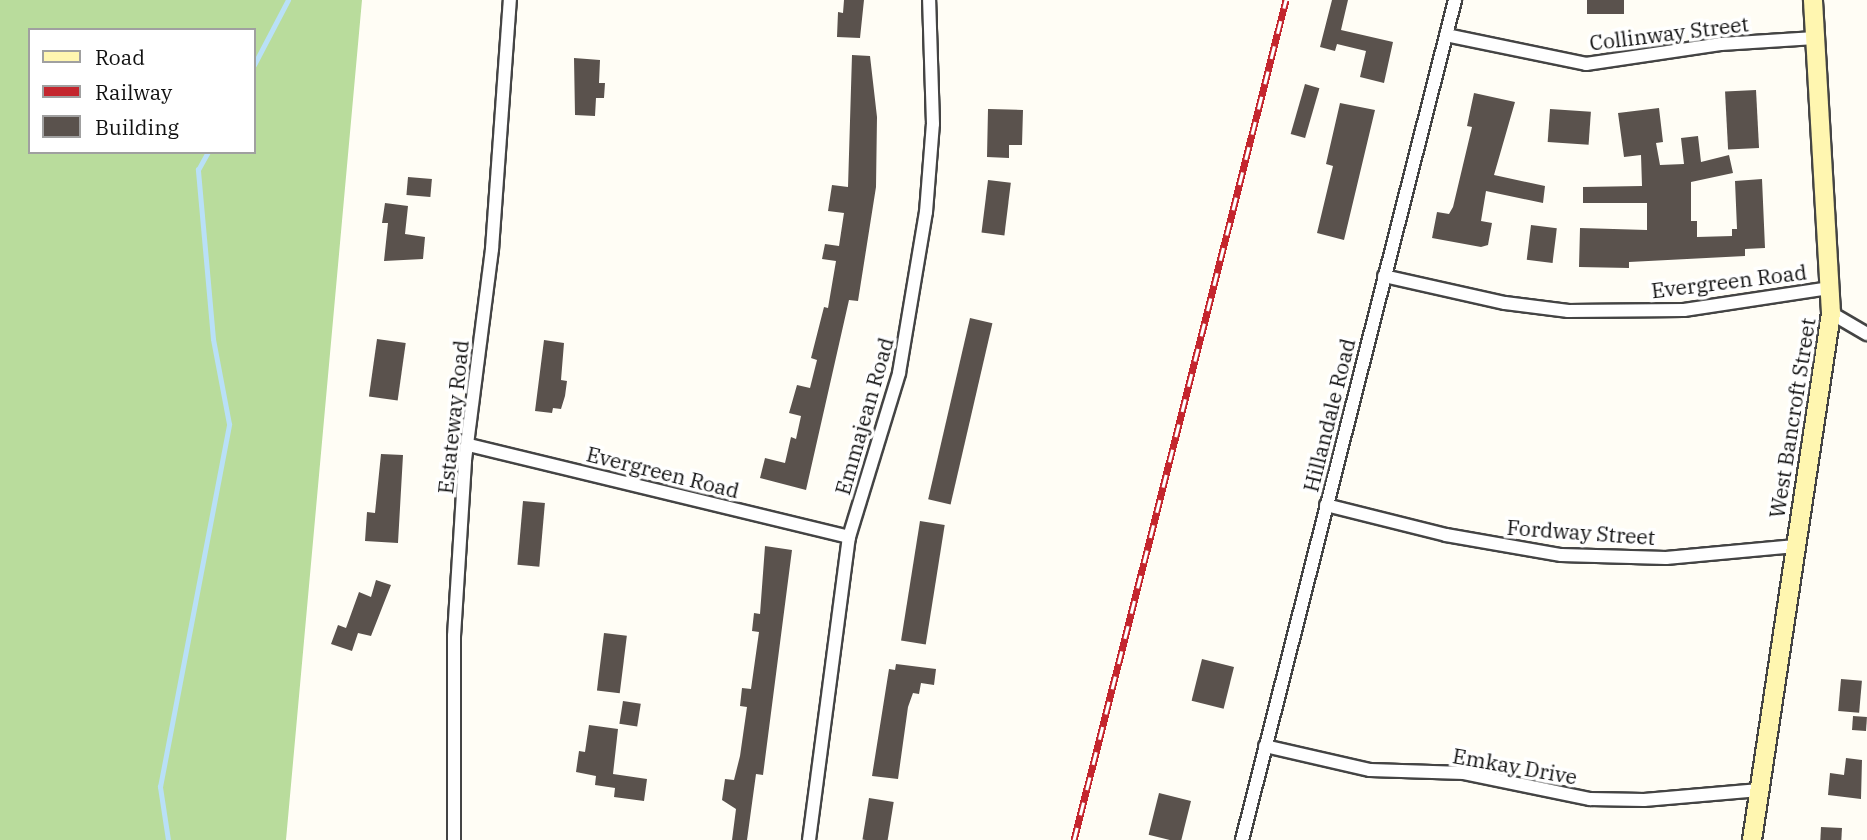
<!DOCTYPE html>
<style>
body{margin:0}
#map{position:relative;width:1867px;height:840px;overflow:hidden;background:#fffdf5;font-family:"IBM Plex Serif",serif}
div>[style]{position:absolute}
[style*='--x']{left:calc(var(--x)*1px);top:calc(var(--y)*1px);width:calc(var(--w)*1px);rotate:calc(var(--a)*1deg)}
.forest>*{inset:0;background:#b9dc9c}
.stream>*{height:4.5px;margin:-2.25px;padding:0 2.25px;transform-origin:2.25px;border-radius:2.25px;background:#b9e0f7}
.building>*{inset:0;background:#5a524d;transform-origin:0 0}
.roads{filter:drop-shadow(2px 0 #444) drop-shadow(-2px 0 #444) drop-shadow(0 2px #444) drop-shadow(0 -2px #444)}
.minor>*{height:12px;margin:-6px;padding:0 6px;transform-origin:6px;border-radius:6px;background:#fff}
.secondary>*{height:18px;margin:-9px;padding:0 9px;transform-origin:9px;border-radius:9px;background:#fff6b0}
.rail>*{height:7px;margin-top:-3.5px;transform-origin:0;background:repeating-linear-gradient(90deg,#fff 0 13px,#c4262e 0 26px);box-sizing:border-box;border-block:2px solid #c4262e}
span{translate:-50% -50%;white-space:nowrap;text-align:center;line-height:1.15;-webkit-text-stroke:7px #fff;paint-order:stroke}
.street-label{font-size:21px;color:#111}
.legend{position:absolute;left:28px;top:28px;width:228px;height:126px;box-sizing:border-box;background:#fff;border:2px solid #a0a0a0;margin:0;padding:9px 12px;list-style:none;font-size:21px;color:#111}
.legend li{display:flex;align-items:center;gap:14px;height:35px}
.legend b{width:35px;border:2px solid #a0a0a0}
</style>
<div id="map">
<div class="forest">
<i style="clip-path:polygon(evenodd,0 0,362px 0,286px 840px,0 840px,0 0,30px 30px,254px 30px,254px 152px,30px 152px,30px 30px)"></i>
</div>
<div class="stream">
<i style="--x:254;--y:65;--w:73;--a:-62.4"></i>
<i style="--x:168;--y:840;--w:54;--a:-98.6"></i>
<i style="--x:160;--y:787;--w:369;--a:-79.2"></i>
<i style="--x:229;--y:424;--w:86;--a:-100.7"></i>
<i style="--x:213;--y:339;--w:170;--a:-95.1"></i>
<i style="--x:198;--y:170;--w:21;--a:-61"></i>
</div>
<div class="building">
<i style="clip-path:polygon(844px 0,864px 0,860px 38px,837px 37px,838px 12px,843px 13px)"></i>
<i style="clip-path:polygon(1332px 0,1348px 0,1341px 30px,1393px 42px,1384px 83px,1360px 77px,1366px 51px,1337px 44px,1335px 51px,1320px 47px)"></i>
<i style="left:1587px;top:0;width:37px;height:14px"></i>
<i style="clip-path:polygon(852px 55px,870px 56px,877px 117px,876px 187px,858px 301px,849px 300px,806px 490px,760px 478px,765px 458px,785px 463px,791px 437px,796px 439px,801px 416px,789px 413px,797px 385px,810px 388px,817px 360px,811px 358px,824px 307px,828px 308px,836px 261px,822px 259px,825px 244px,839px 246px,844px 213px,828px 211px,832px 185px,848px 187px)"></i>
<i style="clip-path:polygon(574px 58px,600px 60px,599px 83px,605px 83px,604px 98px,596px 98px,595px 116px,575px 115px)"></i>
<i style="left:1305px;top:84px;width:15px;height:52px;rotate:16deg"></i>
<i style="left:1756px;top:90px;width:58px;height:31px;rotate:87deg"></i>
<i style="clip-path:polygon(1474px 93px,1515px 102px,1494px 175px,1545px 186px,1543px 203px,1486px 191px,1481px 221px,1492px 223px,1488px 245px,1481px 247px,1432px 238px,1437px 212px,1449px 214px,1453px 207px,1472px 127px,1467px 126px)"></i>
<i style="clip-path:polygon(1340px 103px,1375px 110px,1344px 240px,1317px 233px,1333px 166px,1326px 164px)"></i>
<i style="clip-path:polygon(1659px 108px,1663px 142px,1656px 143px,1660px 165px,1684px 164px,1681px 138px,1698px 136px,1701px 162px,1729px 155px,1733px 173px,1691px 182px,1691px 221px,1697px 221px,1697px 237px,1732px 236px,1732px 229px,1737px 229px,1735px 181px,1762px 179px,1765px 248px,1745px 249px,1745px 256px,1629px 262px,1629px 268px,1579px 267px,1580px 228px,1647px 230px,1647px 203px,1583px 203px,1583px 187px,1642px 186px,1641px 155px,1624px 157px,1618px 113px)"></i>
<i style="clip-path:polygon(988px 109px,1023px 110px,1022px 145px,1009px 145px,1009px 158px,987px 157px)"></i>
<i style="left:1550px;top:109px;width:41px;height:33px;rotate:4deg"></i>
<i style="left:408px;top:177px;width:24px;height:18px;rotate:5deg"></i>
<i style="left:988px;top:180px;width:23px;height:53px;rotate:7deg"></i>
<i style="clip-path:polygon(385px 203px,408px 206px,405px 234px,425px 237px,423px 259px,384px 261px,388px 223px,382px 223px)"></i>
<i style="left:1531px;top:225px;width:26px;height:35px;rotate:7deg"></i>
<i style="left:970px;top:318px;width:23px;height:186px;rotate:13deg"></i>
<i style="left:377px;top:339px;width:29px;height:58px;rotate:8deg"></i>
<i style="clip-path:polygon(544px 340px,564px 343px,561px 380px,567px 381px,565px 396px,561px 409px,553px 408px,552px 413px,535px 411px)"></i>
<i style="clip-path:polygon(381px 454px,403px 455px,398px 543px,365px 541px,367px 512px,375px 513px)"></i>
<i style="left:523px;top:501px;width:22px;height:64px;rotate:5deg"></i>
<i style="left:920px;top:521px;width:25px;height:121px;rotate:9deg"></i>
<i style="clip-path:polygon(765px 546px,792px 550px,763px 775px,756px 774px,747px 840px,732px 840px,736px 809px,722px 800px,725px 779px,734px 780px,740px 756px,747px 707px,740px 706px,742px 688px,751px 689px,759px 632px,752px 631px,754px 613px,760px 614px)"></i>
<i style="clip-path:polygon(376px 580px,391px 585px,371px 636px,358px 633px,352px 651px,331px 644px,338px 625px,346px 628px,359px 592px,371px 597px)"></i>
<i style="left:604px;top:633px;width:23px;height:58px;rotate:7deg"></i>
<i style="left:1202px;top:659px;width:33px;height:43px;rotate:14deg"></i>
<i style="clip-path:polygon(896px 664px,936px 669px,934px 685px,921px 683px,919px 694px,913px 693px,908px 707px,898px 779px,872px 776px,889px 669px,895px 670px)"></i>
<i style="left:1841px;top:679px;width:21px;height:32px;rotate:5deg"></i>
<i style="left:623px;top:701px;width:18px;height:23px;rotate:9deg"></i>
<i style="left:1853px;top:716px;width:14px;height:14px;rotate:4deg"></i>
<i style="clip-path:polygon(589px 725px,618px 729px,613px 774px,647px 779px,644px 801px,614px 797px,615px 788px,595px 785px,596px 776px,576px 772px,579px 751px,585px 752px)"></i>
<i style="clip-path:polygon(1846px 758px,1862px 760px,1861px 799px,1828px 795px,1830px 773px,1844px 775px)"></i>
<i style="left:1159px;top:793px;width:33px;height:43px;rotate:14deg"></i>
<i style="left:869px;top:798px;width:25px;height:42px;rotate:9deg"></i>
<i style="left:1821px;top:827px;width:21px;height:13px;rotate:3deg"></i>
</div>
<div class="roads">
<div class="minor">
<i style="--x:1446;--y:35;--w:143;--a:11.7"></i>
<i style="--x:1586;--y:64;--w:136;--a:-8.4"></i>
<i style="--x:1721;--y:44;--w:94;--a:-3.7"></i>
<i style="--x:1384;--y:276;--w:124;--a:12.6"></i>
<i style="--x:1505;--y:303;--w:64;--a:7.2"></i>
<i style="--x:1568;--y:311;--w:116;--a:-0.5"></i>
<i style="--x:1684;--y:310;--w:148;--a:-8.6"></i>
<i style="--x:1831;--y:313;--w:42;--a:30.3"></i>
<i style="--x:469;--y:445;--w:391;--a:13.6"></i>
<i style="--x:1326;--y:505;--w:124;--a:14"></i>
<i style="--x:1446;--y:535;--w:117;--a:9.9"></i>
<i style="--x:1561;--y:555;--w:105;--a:1.6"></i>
<i style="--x:1666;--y:558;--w:130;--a:-5.3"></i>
<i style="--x:1265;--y:746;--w:108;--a:12.9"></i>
<i style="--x:1370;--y:770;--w:94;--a:1.8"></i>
<i style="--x:1464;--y:773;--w:129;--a:11.7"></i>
<i style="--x:1590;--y:799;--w:54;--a:1.1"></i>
<i style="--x:1644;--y:800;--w:116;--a:-4.9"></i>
<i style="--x:454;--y:840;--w:204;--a:-90"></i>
<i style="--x:454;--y:636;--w:176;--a:-86.4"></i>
<i style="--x:465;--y:460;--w:213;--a:-82.7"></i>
<i style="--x:492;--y:249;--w:250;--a:-85.9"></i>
<i style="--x:809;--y:840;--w:306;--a:-82.5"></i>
<i style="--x:849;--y:537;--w:171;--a:-73"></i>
<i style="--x:899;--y:373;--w:163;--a:-80.5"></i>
<i style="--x:926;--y:212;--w:88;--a:-85.5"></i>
<i style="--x:933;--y:124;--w:124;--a:-91.8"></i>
<i style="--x:1242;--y:840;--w:867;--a:-75.77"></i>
</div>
<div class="secondary">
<i style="--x:1752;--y:840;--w:533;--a:-81.47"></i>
<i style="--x:1831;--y:313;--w:314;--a:-93.3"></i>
</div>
</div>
<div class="rail">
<i style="--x:1074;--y:840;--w:866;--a:-75.84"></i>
</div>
<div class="street-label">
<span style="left:1669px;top:33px;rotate:-7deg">Collinway Street</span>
<span style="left:1729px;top:281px;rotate:-7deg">Evergreen Road</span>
<span style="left:1329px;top:415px;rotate:-76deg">Hillandale Road</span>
<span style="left:864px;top:416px;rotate:-74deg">Emmajean Road</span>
<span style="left:453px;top:417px;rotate:-84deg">Estateway Road</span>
<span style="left:1792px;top:418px;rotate:-81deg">West Bancroft Street</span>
<span style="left:663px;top:472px;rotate:14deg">Evergreen Road</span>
<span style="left:1581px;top:532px;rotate:4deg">Fordway Street</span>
<span style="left:1515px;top:766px;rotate:10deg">Emkay Drive</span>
</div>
<ul class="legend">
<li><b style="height:9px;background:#fff6b0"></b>Road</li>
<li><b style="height:9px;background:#c4262e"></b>Railway</li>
<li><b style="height:19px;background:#5a524d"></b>Building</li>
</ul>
</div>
